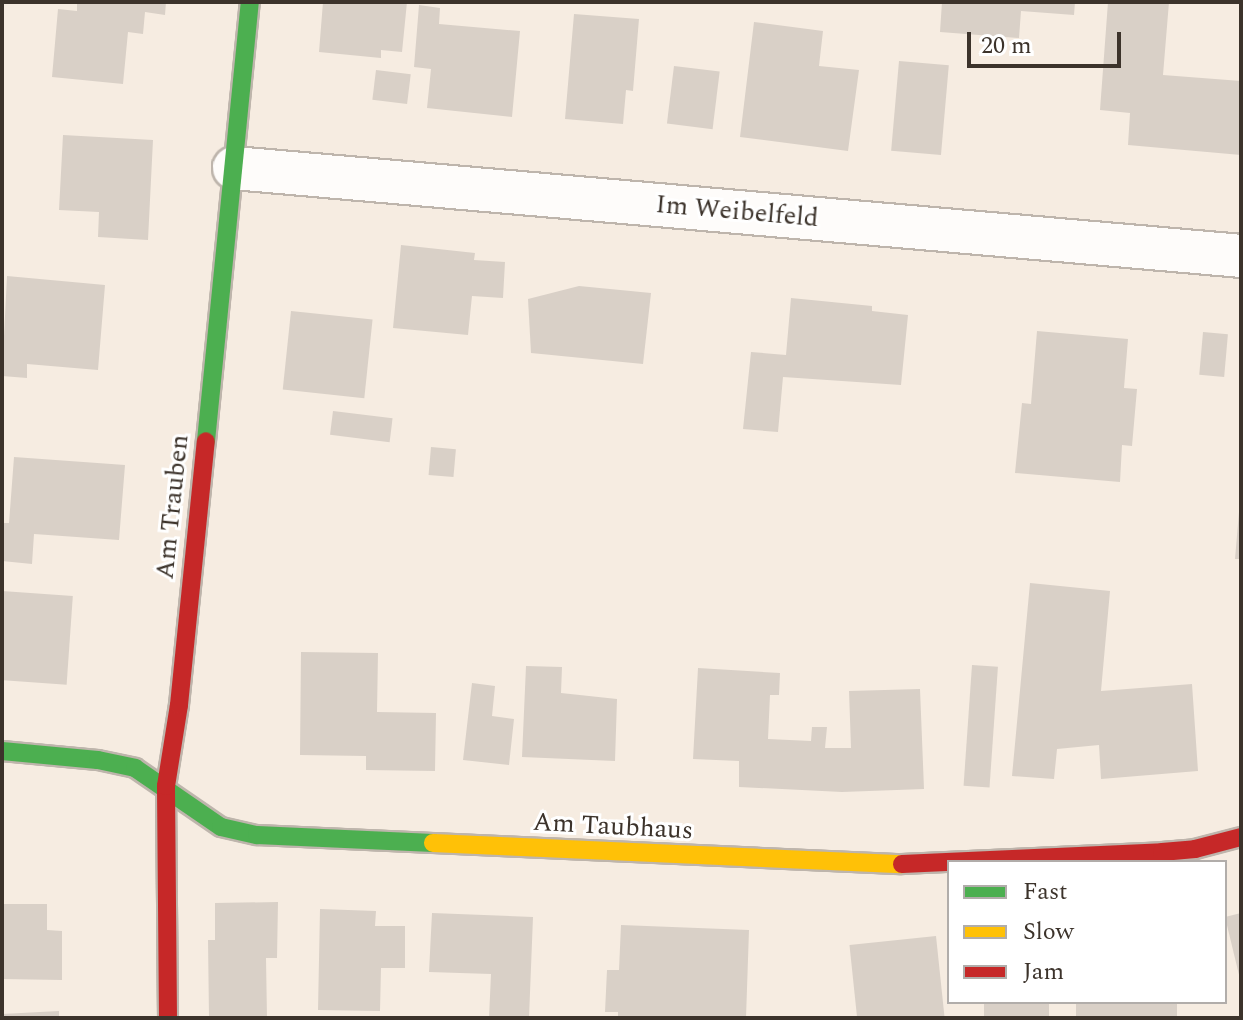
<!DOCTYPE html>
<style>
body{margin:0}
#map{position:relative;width:1243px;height:1020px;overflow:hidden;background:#f6ece1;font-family:Spectral,serif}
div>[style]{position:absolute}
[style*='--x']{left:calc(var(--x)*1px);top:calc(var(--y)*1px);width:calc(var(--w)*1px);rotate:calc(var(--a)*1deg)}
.building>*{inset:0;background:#d9d0c7;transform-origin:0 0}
.roads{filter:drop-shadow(2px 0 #beb5ac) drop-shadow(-2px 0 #beb5ac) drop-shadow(0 2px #beb5ac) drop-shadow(0 -2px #beb5ac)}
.street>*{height:42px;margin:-21px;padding:0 21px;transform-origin:21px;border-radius:21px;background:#fefcfa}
.fast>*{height:18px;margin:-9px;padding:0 9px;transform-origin:9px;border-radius:9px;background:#4caf50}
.slow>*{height:18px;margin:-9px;padding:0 9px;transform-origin:9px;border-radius:9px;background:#ffc107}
.jam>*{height:18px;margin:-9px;padding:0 9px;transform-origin:9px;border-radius:9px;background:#c62828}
span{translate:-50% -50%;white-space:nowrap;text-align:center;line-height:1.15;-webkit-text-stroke:6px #fff;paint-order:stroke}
.street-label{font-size:26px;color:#3c332b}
.frame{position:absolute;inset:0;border:4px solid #3c332b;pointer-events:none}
.legend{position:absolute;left:947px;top:860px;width:280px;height:144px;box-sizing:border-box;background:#fff;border:2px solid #b1adaa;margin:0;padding:10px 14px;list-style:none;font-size:24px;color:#3c332b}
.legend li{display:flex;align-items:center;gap:16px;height:40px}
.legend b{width:40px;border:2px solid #b1adaa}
.scale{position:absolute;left:967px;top:32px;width:154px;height:36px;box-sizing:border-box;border:4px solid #3c332b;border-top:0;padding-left:10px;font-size:24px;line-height:28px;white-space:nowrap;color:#3c332b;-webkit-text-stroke:6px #fff;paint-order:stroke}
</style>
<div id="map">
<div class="building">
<i style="clip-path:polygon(77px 2px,166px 2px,165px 15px,145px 12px,143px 34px,128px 32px,123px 84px,52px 77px,58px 9px,77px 11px)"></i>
<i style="clip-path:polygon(323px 2px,407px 2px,402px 52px,381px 50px,381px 58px,319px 52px)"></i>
<i style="clip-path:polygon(942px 2px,1075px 2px,1074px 15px,1021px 11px,1019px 38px,940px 32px)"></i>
<i style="clip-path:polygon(1108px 2px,1169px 2px,1163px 75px,1241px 81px,1241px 155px,1128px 145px,1130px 113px,1100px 110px)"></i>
<i style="clip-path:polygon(419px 5px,440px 8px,439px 24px,520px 31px,512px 117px,427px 108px,431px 69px,414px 67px)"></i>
<i style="clip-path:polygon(574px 14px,639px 19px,633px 91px,626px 90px,623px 124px,565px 119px)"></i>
<i style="clip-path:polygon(754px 22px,823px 31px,819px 66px,859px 70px,848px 151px,740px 137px)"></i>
<i style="left:899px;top:61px;width:50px;height:90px;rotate:5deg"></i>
<i style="left:674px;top:66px;width:46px;height:58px;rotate:7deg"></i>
<i style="left:376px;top:70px;width:35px;height:30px;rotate:7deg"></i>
<i style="clip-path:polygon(63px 135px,153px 140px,148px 240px,98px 237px,99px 212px,59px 210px)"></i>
<i style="clip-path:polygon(401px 245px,475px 253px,474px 260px,505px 262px,503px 298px,472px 296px,468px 335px,393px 328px)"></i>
<i style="clip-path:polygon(7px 276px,105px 285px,98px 370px,27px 364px,27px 378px,2px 376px)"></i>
<i style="clip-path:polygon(579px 286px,651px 293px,643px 364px,531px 353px,528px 299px)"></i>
<i style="clip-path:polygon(791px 298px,872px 306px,872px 311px,908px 315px,901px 385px,783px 377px,778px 432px,743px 429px,751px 352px,786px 355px)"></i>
<i style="left:291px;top:311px;width:82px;height:79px;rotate:6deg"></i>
<i style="clip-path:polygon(1037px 331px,1128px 339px,1124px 388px,1137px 389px,1132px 446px,1122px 445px,1120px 482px,1015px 473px,1022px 403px,1031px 404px)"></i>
<i style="left:1203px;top:332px;width:25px;height:43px;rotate:5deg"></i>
<i style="left:333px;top:411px;width:60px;height:24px;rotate:7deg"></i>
<i style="left:431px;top:447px;width:25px;height:28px;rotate:5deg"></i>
<i style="clip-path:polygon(14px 457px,125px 465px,119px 540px,34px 534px,32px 564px,2px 561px,2px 523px,9px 523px)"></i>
<i style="clip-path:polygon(1239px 512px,1241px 512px,1241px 559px,1235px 559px)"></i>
<i style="clip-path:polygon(1030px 583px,1110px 591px,1101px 691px,1192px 684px,1198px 771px,1101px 779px,1099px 745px,1057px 749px,1054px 779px,1012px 776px)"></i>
<i style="left:2px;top:591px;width:71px;height:89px;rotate:4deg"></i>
<i style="clip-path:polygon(301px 652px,378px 653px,377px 712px,436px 713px,435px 771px,366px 770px,366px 756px,300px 755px)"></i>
<i style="left:972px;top:665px;width:26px;height:121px;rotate:4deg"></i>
<i style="clip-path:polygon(526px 666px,562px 667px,561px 693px,617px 699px,615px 761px,522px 757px)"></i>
<i style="clip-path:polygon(698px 668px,780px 673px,779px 695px,770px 695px,768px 739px,811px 741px,812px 727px,827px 727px,825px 748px,851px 748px,849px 691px,920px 689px,924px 789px,842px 792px,739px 787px,739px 761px,693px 759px)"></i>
<i style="clip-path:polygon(472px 683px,495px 686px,492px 716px,514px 719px,509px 765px,463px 760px)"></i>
<i style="clip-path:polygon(278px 902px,277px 958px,266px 958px,267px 1018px,209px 1018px,208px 940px,215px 940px,215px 903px)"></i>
<i style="clip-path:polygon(2px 904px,47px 904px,47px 930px,62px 931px,62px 980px,2px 979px)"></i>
<i style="clip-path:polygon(320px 909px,376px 911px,375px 926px,405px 926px,405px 968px,381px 968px,380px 1011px,318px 1010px)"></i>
<i style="clip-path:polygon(432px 913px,533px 917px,529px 1018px,489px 1018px,491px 974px,429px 972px)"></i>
<i style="clip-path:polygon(1241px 913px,1241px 979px,1240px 979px,1225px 917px)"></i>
<i style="clip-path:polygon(621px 925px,749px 930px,746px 1018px,618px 1018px,618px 1012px,605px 1012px,607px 970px,619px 970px)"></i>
<i style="left:936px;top:936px;width:82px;height:87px;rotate:84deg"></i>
<i style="left:984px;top:1002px;width:65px;height:16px"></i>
<i style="left:1076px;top:1002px;width:101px;height:16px"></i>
<i style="clip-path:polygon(59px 1011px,59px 1018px,2px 1018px,2px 1014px)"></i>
</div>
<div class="roads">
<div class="street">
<i style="--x:234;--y:168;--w:1011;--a:4.99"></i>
</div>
<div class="fast">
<i style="--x:206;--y:441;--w:441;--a:-84.3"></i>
<i style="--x:2;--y:751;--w:96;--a:5.4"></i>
<i style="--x:98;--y:760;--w:38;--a:12"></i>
<i style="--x:135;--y:768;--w:104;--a:34.5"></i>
<i style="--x:221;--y:827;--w:37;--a:13"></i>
<i style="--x:257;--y:835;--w:176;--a:2.6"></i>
</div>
<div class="slow">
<i style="--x:433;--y:843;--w:469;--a:2.6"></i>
</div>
<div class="jam">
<i style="--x:902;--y:864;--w:260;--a:-2.6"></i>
<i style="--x:1162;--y:852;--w:33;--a:-5"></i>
<i style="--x:1195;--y:849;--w:48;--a:-14.6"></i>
<i style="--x:168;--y:1018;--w:232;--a:-90.5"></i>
<i style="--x:166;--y:786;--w:82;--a:-80.9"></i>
<i style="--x:179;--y:705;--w:265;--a:-84.2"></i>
</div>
</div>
<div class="street-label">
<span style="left:737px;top:212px;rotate:5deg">Im Weibelfeld</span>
<span style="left:173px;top:507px;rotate:-84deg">Am Trauben</span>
<span style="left:613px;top:827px;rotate:3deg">Am Taubhaus</span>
</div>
<div class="frame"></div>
<ul class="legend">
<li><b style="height:10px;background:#4caf50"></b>Fast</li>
<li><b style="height:10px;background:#ffc107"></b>Slow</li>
<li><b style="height:10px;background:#c62828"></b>Jam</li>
</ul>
<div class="scale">20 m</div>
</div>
